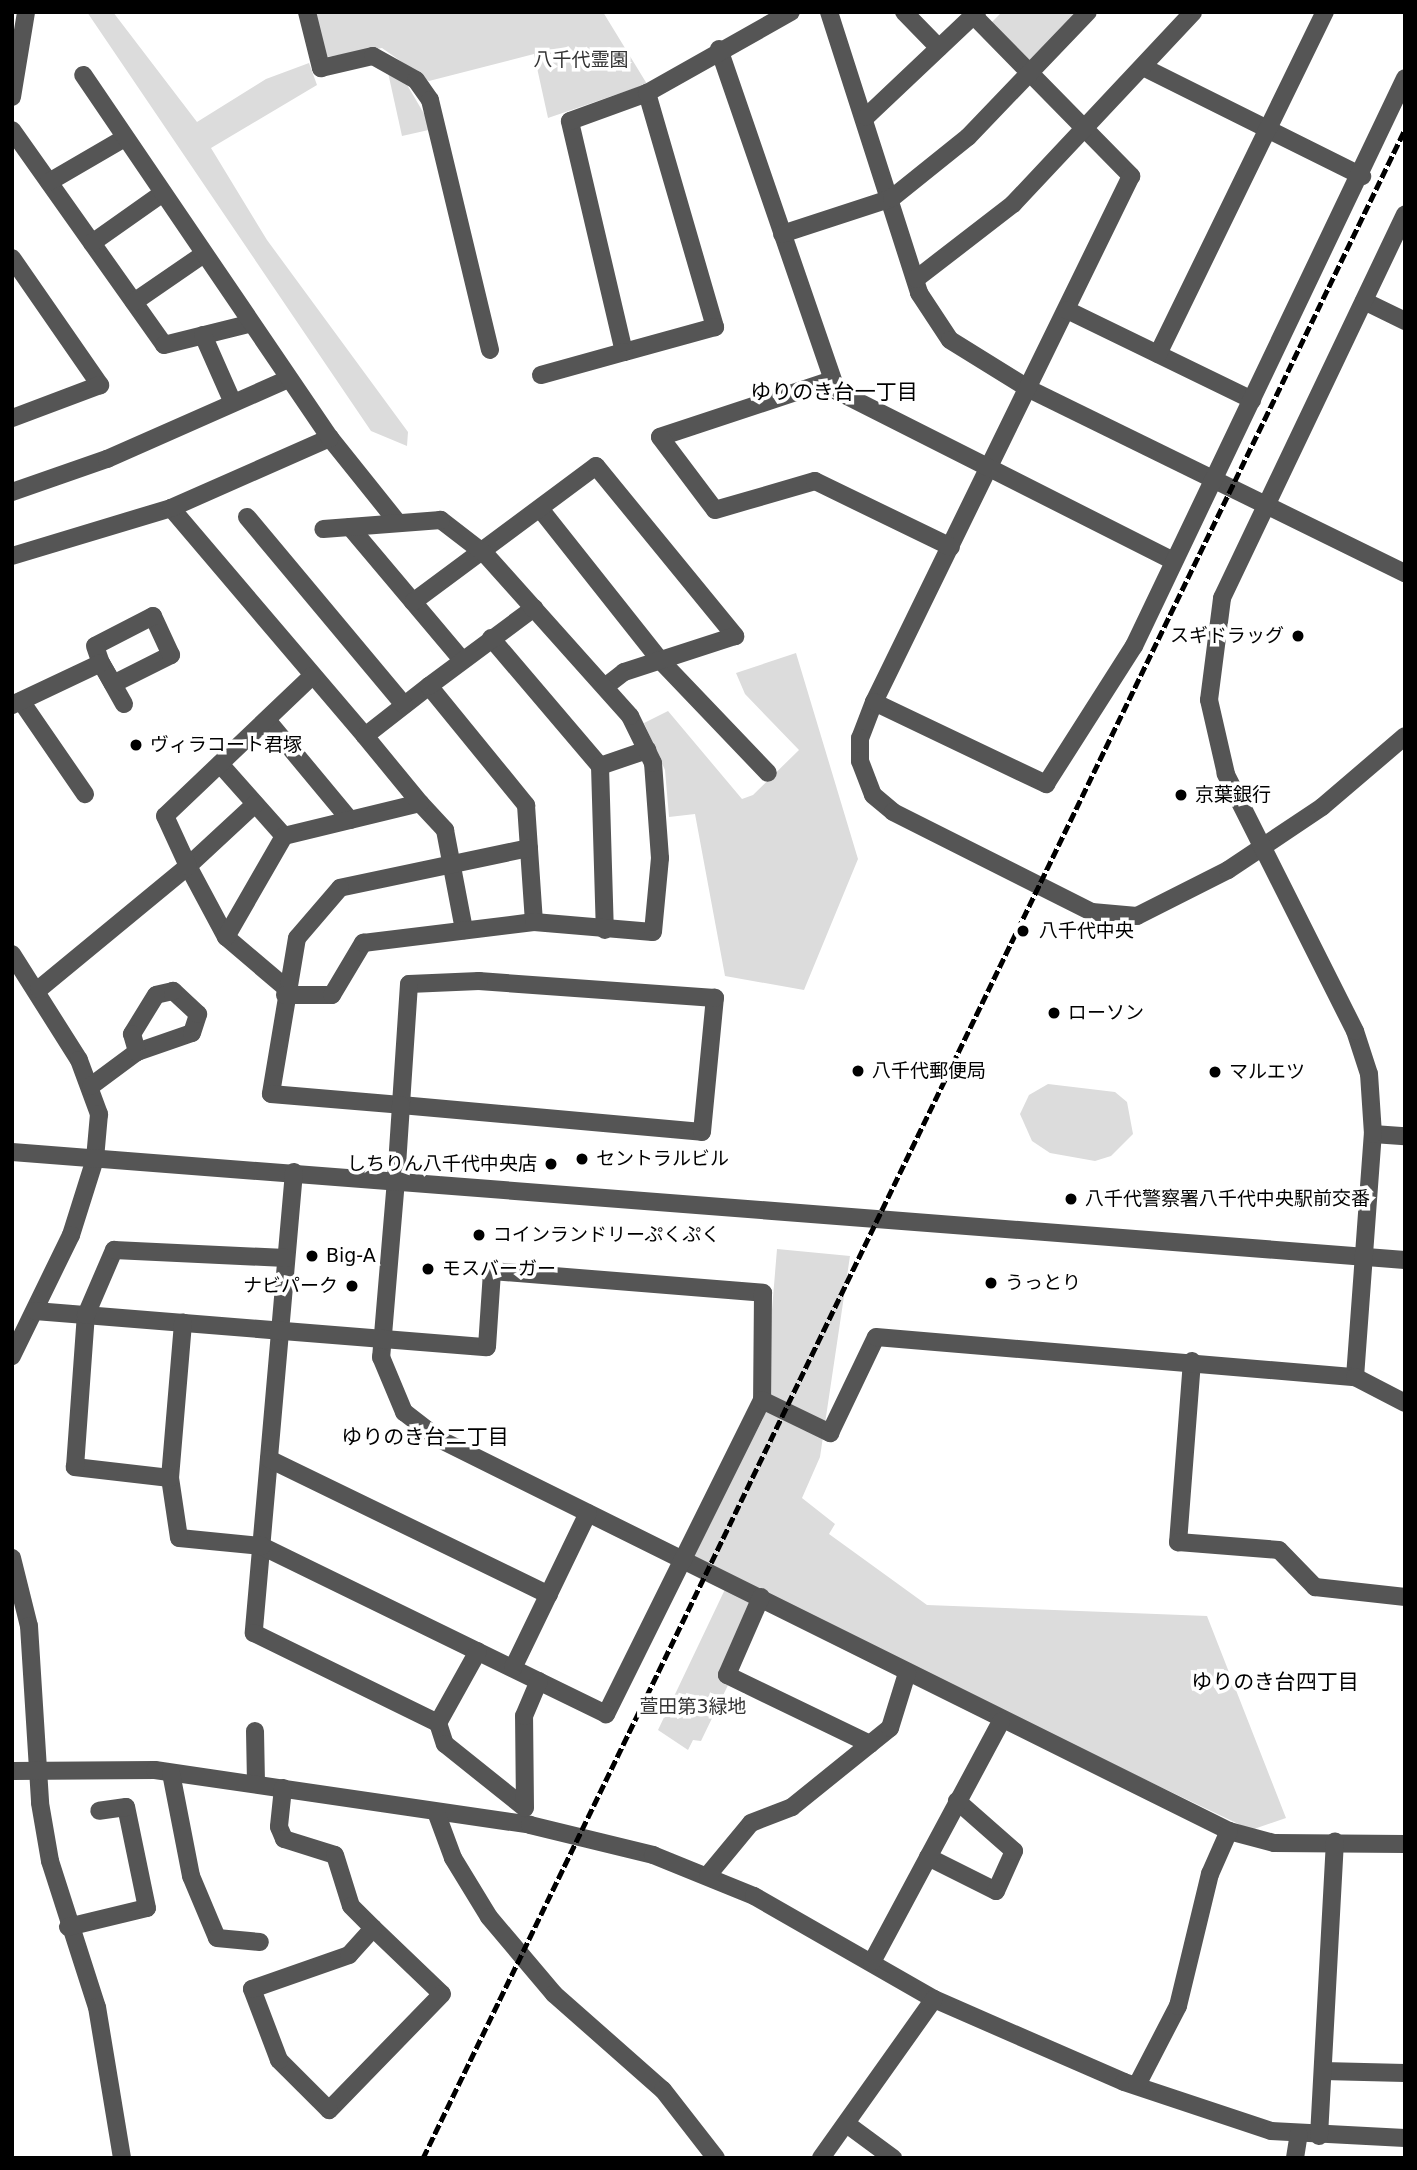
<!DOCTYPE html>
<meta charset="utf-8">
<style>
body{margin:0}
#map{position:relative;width:1417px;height:2170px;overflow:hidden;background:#fff;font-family:"DejaVu Sans","Noto Sans JP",sans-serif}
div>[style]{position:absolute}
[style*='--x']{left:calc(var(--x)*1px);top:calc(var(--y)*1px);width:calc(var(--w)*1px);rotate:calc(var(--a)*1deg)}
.green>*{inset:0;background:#dcdcdc}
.minor>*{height:18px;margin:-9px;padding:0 9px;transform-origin:9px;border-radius:9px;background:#555}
.rail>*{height:5px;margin-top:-2.5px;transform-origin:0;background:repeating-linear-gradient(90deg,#000 0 10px,transparent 0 13.5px)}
.dots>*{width:19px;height:19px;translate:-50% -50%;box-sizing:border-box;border:4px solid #fff;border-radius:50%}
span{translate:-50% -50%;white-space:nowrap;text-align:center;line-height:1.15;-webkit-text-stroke:7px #fff;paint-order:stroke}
.park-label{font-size:19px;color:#333}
.poi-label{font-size:19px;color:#000}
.right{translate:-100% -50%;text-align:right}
.left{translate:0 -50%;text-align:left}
.neighbourhood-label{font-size:21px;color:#000}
.frame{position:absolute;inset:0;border:14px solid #000;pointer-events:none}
</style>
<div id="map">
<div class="green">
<i style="clip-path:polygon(87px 12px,113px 12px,197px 122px,266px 79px,309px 63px,317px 85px,211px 148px,267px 240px,408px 432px,407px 446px,371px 431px)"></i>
<i style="clip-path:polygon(311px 12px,603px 12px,647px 84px,548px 118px,534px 54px,429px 81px,382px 48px,326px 57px)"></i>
<i style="clip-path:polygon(1002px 12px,1081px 12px,1034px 65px,989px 25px)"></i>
<i style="clip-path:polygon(387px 68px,406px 83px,433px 129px,402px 136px)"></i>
<i style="clip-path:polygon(796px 653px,858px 859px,804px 990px,725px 976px,695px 814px,669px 817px,665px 770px,644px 723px,668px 711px,742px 799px,753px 795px,799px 750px,745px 694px,736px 673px)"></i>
<i style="clip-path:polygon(1048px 1084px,1115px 1092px,1127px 1102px,1133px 1134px,1111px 1156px,1095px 1161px,1050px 1153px,1032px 1141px,1020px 1114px,1029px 1095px)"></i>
<i style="clip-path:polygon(777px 1249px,850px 1256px,820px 1457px,802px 1498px,835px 1524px,829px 1534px,927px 1605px,1207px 1616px,1286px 1818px,1251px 1830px,728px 1581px,690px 1556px,763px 1419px)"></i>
<i style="clip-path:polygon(728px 1583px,757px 1599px,730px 1681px,701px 1741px,693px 1740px,688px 1750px,658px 1730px)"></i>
</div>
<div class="minor">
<i style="--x:307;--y:12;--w:58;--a:76"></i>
<i style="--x:321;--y:68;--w:53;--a:-13"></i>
<i style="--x:373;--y:56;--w:49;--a:29.2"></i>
<i style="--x:416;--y:80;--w:24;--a:55"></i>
<i style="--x:430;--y:100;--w:257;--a:76.5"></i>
<i style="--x:829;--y:12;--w:295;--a:72.2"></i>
<i style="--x:919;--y:293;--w:56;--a:56.6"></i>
<i style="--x:950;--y:340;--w:93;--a:31.8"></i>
<i style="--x:1029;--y:389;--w:419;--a:26.1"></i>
<i style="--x:904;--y:12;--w:50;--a:45.8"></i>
<i style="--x:973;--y:15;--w:226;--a:45.5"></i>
<i style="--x:1131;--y:176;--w:585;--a:116.04"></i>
<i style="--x:874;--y:702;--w:39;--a:111"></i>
<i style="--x:860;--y:738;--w:23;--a:90"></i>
<i style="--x:860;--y:761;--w:36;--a:69"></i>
<i style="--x:873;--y:795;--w:26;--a:40"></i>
<i style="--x:893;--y:812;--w:223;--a:26.7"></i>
<i style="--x:1092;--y:912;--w:45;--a:5.1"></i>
<i style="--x:1137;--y:916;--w:102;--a:-26.8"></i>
<i style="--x:1228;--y:870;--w:113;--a:-33.8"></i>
<i style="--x:1322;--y:807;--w:109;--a:-40.5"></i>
<i style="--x:719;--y:49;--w:362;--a:71"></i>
<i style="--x:837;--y:391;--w:377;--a:26.8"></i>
<i style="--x:1143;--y:67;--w:245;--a:26.5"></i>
<i style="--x:647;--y:93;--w:244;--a:73.8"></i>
<i style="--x:715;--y:327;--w:94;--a:164.6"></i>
<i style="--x:624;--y:352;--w:237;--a:-103.2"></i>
<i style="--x:570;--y:121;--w:82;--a:-20"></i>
<i style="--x:647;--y:93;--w:165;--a:-29.4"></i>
<i style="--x:12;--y:97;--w:86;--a:-80.6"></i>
<i style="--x:866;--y:117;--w:153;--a:-43.4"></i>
<i style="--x:12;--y:130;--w:263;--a:54.7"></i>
<i style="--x:164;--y:345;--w:88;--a:-13.9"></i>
<i style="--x:49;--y:182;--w:86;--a:-30.2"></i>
<i style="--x:782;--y:234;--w:116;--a:-18.1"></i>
<i style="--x:892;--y:198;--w:97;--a:-38.8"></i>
<i style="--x:968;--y:137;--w:173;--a:-46.2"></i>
<i style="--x:92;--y:243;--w:83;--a:-35.2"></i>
<i style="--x:12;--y:258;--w:155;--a:55.3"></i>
<i style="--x:100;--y:385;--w:94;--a:159.4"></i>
<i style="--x:916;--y:279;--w:123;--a:-37.7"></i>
<i style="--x:1013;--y:204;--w:263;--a:-46.8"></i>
<i style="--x:1364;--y:301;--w:46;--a:26"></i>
<i style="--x:134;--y:302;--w:81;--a:-34.5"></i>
<i style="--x:1067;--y:310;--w:206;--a:25.9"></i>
<i style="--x:203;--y:335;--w:74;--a:66.2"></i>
<i style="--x:1158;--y:354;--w:381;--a:-64"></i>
<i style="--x:541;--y:375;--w:86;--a:-15.5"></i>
<i style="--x:829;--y:381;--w:178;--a:161.7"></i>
<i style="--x:660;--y:437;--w:91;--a:53"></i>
<i style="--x:715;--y:510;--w:104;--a:-16.2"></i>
<i style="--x:815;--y:481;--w:151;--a:25.9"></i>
<i style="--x:330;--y:438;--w:109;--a:51.3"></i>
<i style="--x:12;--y:492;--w:101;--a:-19.2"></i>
<i style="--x:107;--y:459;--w:198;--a:-23.8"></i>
<i style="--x:171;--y:508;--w:299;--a:49.6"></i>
<i style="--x:365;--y:736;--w:81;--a:-38"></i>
<i style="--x:429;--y:686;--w:154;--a:50.8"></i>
<i style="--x:526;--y:805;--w:117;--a:86.1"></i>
<i style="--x:541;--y:510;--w:191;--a:51.6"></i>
<i style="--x:660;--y:660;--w:156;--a:46.3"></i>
<i style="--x:247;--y:517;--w:245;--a:50.1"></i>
<i style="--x:350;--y:527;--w:172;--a:49.9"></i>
<i style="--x:12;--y:556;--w:166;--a:-16.8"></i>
<i style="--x:171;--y:508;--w:174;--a:-23.8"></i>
<i style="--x:330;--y:438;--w:439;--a:-124.2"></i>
<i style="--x:413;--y:602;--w:228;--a:-36.6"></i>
<i style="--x:596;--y:466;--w:220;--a:50.7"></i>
<i style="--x:735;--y:636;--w:117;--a:162"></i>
<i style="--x:624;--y:672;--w:24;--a:142"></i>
<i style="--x:491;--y:638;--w:168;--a:49.6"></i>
<i style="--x:600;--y:766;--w:164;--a:88.3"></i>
<i style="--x:101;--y:663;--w:24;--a:60"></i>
<i style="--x:113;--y:684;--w:65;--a:-26.6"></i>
<i style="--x:171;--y:655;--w:43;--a:-114.8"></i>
<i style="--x:153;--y:616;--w:65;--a:152.7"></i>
<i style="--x:95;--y:646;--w:18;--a:71"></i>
<i style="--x:101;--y:663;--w:47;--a:60.7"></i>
<i style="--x:429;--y:686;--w:131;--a:-36.6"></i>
<i style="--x:21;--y:701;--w:113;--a:55.5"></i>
<i style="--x:874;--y:702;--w:191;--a:25.5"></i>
<i style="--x:1046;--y:784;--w:164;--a:-57.5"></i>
<i style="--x:1134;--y:646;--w:629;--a:-64.49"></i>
<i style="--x:12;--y:705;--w:98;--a:-25.3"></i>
<i style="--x:267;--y:720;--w:130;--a:50.3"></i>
<i style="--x:220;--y:764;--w:96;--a:48.4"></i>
<i style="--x:600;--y:766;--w:50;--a:-18.8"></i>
<i style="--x:420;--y:803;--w:37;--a:47"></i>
<i style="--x:445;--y:830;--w:102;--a:79.2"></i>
<i style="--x:255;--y:804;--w:91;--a:137.2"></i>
<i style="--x:188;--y:866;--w:81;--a:61.8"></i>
<i style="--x:226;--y:937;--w:79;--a:40.4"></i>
<i style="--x:529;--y:848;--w:193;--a:168.1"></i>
<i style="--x:340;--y:888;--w:66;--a:130.7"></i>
<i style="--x:297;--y:938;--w:158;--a:99.5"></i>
<i style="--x:271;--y:1094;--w:130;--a:4.8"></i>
<i style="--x:401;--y:1105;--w:302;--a:5.1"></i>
<i style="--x:702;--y:1132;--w:135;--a:-84.5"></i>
<i style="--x:715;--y:998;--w:237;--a:-175.9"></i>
<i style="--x:479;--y:981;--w:70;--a:177.5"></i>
<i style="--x:409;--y:984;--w:121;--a:93.8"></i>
<i style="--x:401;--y:1105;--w:75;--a:93.8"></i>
<i style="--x:396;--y:1180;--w:178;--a:94.8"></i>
<i style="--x:381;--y:1357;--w:60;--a:67.3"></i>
<i style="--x:404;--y:1412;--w:44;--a:37.6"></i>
<i style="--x:439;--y:1439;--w:882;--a:26.39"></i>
<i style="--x:1229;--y:1831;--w:47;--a:14.9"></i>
<i style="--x:1274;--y:1843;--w:131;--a:0.4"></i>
<i style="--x:226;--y:937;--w:116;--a:-60.1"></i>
<i style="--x:284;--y:836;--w:140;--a:-13.6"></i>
<i style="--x:420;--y:803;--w:87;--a:-129.4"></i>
<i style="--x:12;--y:954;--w:125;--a:57.7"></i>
<i style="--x:79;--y:1060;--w:58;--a:69.7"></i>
<i style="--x:99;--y:1114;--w:45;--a:95.1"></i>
<i style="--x:95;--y:1159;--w:80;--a:107.5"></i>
<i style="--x:71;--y:1235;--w:135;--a:116"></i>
<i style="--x:39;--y:989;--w:193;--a:-39.5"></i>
<i style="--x:188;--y:866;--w:55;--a:-114.7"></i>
<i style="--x:165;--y:816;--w:203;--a:-43.6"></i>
<i style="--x:285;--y:995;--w:47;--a:0"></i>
<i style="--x:332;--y:995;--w:61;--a:-59.2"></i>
<i style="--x:363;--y:943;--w:172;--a:-7"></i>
<i style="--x:534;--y:922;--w:119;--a:4.8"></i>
<i style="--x:653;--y:932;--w:74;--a:-84.6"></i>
<i style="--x:660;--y:858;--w:95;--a:-94.2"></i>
<i style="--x:653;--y:763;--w:52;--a:-116.1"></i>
<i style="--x:630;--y:716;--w:217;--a:-131.8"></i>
<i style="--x:485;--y:554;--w:56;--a:-142.3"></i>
<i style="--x:441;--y:520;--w:118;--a:175.6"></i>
<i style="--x:91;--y:1086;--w:57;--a:-36.5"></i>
<i style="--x:137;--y:1052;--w:58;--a:-19.1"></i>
<i style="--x:192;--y:1033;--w:20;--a:-72"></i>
<i style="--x:198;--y:1014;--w:34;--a:-137"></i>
<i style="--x:173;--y:991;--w:17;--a:167"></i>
<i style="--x:156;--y:995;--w:46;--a:121.6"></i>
<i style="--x:132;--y:1034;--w:19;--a:74"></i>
<i style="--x:1373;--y:1134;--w:32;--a:4"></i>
<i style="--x:12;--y:1152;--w:1397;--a:4.43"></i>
<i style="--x:294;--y:1172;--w:463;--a:95"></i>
<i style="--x:254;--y:1633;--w:205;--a:26.1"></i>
<i style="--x:438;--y:1723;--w:22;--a:72"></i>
<i style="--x:445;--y:1744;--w:102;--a:38.7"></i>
<i style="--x:35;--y:1311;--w:453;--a:4.6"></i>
<i style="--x:487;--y:1347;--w:76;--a:-86.2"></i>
<i style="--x:492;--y:1271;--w:272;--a:4.6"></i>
<i style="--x:763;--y:1293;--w:107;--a:90.5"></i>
<i style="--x:762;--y:1400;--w:351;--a:116.4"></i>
<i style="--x:606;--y:1714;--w:383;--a:-154"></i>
<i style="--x:262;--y:1546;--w:83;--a:-174.5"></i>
<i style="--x:179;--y:1538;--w:61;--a:-98.5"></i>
<i style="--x:170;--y:1478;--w:156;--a:-85.2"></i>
<i style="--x:1192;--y:1361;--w:182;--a:94.4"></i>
<i style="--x:1178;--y:1542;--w:101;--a:4.5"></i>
<i style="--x:1279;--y:1550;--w:52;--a:45.8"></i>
<i style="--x:1315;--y:1587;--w:91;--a:6.3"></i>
<i style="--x:1355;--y:1377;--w:244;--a:-85.8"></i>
<i style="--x:1373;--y:1134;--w:60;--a:-93.8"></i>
<i style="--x:1369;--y:1074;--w:45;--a:-108"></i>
<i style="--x:1355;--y:1031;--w:288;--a:-116.7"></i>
<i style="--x:1226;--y:774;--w:76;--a:-102.9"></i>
<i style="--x:1209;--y:700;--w:103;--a:-82.7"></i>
<i style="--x:1222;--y:598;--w:425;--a:-64.5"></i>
<i style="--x:762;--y:1400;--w:76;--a:25.9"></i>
<i style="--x:830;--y:1433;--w:106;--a:-64.4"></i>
<i style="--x:876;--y:1337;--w:481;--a:4.8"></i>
<i style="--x:1355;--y:1377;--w:56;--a:27.5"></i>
<i style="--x:269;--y:1459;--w:311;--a:25.9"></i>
<i style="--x:170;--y:1478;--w:96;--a:-173.4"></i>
<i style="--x:75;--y:1467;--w:152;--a:-85.9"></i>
<i style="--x:86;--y:1315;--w:71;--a:-66.7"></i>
<i style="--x:114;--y:1250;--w:172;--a:2.7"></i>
<i style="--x:12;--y:1558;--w:70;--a:76"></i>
<i style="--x:29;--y:1626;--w:177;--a:86.4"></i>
<i style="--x:40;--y:1803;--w:59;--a:80.2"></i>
<i style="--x:50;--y:1861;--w:153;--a:72.2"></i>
<i style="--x:97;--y:2007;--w:153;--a:80.6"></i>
<i style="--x:761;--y:1597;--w:85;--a:113.6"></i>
<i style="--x:727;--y:1675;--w:159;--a:25.8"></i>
<i style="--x:513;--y:1668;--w:172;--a:-64.2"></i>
<i style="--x:438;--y:1723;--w:82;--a:-60.9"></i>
<i style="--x:255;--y:1731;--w:53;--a:88.9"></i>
<i style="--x:12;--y:1771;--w:143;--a:-0.4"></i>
<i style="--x:155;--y:1770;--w:379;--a:8.3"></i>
<i style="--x:530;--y:1825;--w:127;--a:13.7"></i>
<i style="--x:653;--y:1855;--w:109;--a:22.1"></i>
<i style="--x:754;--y:1896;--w:207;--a:29.8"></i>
<i style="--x:934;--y:1999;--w:207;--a:23.6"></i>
<i style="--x:1124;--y:2082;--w:155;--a:18.4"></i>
<i style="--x:1271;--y:2131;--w:134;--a:3"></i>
<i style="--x:171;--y:1773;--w:105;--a:79"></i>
<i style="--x:191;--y:1876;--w:67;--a:67.2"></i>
<i style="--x:217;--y:1938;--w:43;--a:5.3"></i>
<i style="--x:283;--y:1788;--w:39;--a:96"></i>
<i style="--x:279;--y:1827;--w:13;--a:67"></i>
<i style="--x:284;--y:1839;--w:53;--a:17.4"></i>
<i style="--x:335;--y:1855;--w:53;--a:72.6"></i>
<i style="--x:351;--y:1906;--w:31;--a:45"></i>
<i style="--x:373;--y:1928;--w:95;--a:43.7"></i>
<i style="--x:442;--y:1994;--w:162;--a:134.2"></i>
<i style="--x:329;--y:2110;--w:71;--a:-135"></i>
<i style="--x:279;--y:2060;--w:76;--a:-110.8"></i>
<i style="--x:252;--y:1989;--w:103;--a:-19.3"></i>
<i style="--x:349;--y:1955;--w:36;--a:-48"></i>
<i style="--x:525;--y:1808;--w:92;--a:-90.6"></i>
<i style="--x:524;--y:1716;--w:38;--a:-67"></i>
<i style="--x:436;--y:1812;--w:49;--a:69.7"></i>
<i style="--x:453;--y:1858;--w:69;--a:58.6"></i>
<i style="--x:489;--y:1917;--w:101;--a:49.8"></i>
<i style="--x:554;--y:1994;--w:145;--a:41.4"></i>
<i style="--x:663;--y:2090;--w:86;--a:52.1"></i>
<i style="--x:928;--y:1857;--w:76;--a:26.6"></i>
<i style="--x:996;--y:1891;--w:44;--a:-65.8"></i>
<i style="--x:1014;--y:1851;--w:76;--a:-138.7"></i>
<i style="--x:708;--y:1875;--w:67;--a:-50.4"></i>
<i style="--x:751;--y:1823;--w:44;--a:-21.3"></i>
<i style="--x:792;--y:1807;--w:126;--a:-38.9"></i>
<i style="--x:890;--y:1728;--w:58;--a:-72.8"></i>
<i style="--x:68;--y:1927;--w:81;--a:-13.5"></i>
<i style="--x:147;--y:1908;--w:103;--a:-101.7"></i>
<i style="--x:126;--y:1807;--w:27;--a:172"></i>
<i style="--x:872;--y:1962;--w:273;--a:-61.8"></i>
<i style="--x:1323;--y:2071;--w:82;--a:1.4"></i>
<i style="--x:1137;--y:2085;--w:89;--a:-62.6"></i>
<i style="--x:1178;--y:2006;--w:136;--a:-76.4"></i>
<i style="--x:1210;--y:1874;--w:47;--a:-66.2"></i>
<i style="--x:848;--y:2125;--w:56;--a:36.3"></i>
<i style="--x:1319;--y:2136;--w:295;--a:-86.9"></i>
<i style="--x:821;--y:2158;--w:195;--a:-54.6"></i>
<i style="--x:1295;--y:2158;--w:24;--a:-81"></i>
</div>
<div class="rail">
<i style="--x:423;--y:2158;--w:2254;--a:-64.17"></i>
</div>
<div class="dots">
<i style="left:1298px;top:636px;background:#000"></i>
<i style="left:136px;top:745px;background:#000"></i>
<i style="left:1181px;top:795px;background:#000"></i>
<i style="left:1023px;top:931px;background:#000"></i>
<i style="left:1054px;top:1013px;background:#000"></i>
<i style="left:858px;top:1071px;background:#000"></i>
<i style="left:1215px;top:1072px;background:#000"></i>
<i style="left:582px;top:1159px;background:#000"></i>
<i style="left:551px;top:1164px;background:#000"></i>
<i style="left:1071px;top:1199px;background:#000"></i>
<i style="left:479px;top:1235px;background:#000"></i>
<i style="left:312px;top:1256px;background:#000"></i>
<i style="left:428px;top:1269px;background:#000"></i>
<i style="left:991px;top:1283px;background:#000"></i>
<i style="left:352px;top:1286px;background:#000"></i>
</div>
<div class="park-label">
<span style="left:581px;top:60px">八千代霊園</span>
<span style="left:693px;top:1707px">萱田第3緑地</span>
</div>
<div class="poi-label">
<span class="right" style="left:1284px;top:636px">スギドラッグ</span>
<span class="left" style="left:150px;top:745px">ヴィラコート君塚</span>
<span class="left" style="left:1195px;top:795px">京葉銀行</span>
<span class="left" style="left:1039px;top:931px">八千代中央</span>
<span class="left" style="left:1068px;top:1013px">ローソン</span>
<span class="left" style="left:872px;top:1071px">八千代郵便局</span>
<span class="left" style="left:1229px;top:1072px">マルエツ</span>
<span class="left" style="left:596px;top:1159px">セントラルビル</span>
<span class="right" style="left:537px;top:1164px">しちりん八千代中央店</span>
<span class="left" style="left:1085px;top:1199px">八千代警察署八千代中央駅前交番</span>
<span class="left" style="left:493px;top:1235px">コインランドリーぷくぷく</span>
<span class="left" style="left:326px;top:1256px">Big-A</span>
<span class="left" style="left:442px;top:1269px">モスバーガー</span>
<span class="left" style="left:1005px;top:1283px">うっとり</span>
<span class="right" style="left:338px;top:1286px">ナビパーク</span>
</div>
<div class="neighbourhood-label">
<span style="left:834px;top:392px">ゆりのき台一丁目</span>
<span style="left:425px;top:1437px">ゆりのき台二丁目</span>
<span style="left:1275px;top:1682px">ゆりのき台四丁目</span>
</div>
<div class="frame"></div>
</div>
